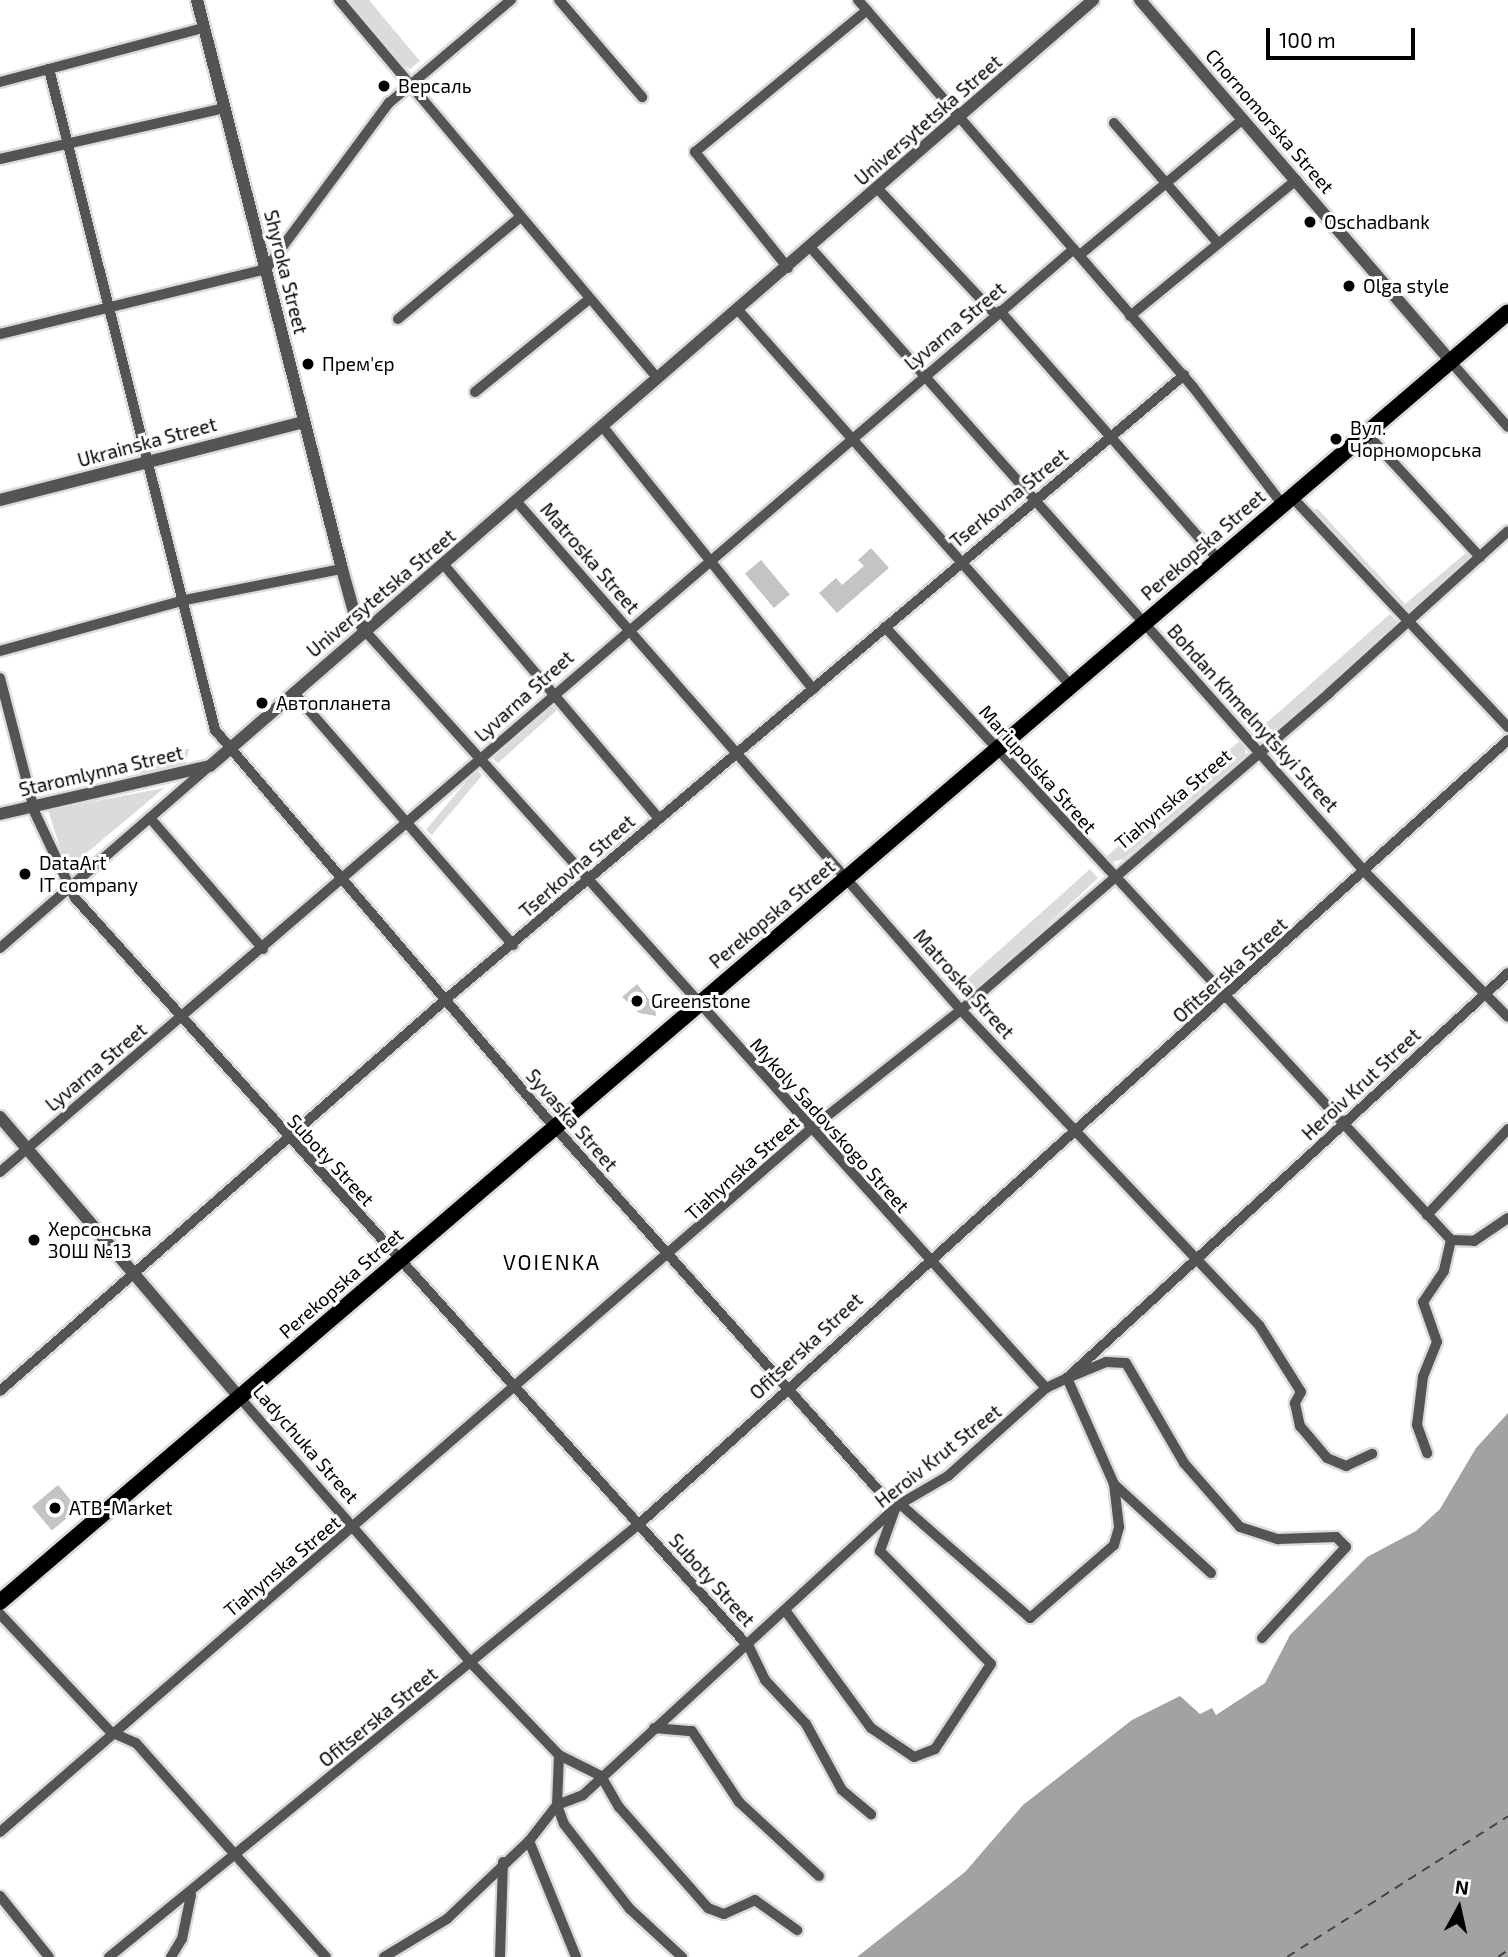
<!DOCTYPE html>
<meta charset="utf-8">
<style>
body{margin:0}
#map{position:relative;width:1508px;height:1957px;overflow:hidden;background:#fff;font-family:"Exo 2",sans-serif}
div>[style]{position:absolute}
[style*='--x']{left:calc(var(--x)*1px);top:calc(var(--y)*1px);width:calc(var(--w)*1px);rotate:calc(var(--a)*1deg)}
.green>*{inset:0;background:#dbdbdb;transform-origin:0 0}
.water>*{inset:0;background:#a2a2a2}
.ferry>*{height:2px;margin-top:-1px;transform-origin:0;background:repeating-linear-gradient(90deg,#434343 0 9px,transparent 0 16px)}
.building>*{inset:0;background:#c4c4c4;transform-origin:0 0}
.roads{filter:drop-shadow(2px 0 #dbdbdb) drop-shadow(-2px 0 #dbdbdb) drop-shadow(0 2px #dbdbdb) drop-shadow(0 -2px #dbdbdb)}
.minor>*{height:10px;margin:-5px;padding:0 5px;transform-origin:5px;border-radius:5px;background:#545454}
.tertiary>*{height:12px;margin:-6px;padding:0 6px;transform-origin:6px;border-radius:6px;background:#545454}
.primary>*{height:16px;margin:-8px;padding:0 8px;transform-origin:8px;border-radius:8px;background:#000}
.dots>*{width:19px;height:19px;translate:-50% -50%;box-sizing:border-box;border:4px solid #fff;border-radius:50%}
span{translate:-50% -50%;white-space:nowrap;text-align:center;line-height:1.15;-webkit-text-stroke:6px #fff;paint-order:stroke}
.poi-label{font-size:19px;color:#000}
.left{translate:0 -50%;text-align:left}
.street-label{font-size:19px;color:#000}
.neighbourhood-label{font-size:21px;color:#000;letter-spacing:2px}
.north{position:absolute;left:1424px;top:1873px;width:70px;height:70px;-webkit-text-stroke:5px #fff;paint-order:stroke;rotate:8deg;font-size:19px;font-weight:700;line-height:28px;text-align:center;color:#000}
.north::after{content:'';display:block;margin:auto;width:24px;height:32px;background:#000;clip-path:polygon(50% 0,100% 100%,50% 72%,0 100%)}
.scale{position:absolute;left:1266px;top:28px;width:149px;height:32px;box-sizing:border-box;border:4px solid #000;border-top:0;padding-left:9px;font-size:21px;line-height:24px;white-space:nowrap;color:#000;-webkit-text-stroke:5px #fff;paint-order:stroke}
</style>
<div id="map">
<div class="green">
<i style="clip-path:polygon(345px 0,369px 0,420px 61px,410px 69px,398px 62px)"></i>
<i style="clip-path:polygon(1317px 508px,1405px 604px,1466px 553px,1473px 559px,1407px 614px,1311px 514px)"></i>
<i style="clip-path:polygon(1390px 614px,1399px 624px,1263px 741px,1256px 732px)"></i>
<i style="left:549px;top:701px;width:12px;height:80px;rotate:48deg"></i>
<i style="clip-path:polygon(1243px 738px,1246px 755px,1124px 859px,1111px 862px,1106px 857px)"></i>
<i style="clip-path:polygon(189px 748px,186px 763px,174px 767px,140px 774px,136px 765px)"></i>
<i style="left:476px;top:770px;width:8px;height:78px;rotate:40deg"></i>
<i style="clip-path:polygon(164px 788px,71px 866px,66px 867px,48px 810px)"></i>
<i style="clip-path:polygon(1090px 869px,1098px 878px,967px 1000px,957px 988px)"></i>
</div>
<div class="water">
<i style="clip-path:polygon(1508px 1413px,1508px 1957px,857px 1957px,965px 1872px,1023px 1805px,1132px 1720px,1180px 1696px,1200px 1714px,1212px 1708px,1216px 1715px,1265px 1683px,1290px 1635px,1367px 1557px,1416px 1531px,1440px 1509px,1476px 1448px)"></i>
</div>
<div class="ferry">
<i style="--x:1287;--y:1957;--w:262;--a:-32.5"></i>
<i style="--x:1498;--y:1957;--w:12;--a:-35"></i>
</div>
<div class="building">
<i style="clip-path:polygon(871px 548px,889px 568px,837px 613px,819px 593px,836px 578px,842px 585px,864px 566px,858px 560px)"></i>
<i style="left:761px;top:560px;width:45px;height:21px;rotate:50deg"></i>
<i style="clip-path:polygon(637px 984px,655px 1007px,656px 1016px,639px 1013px,622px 997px)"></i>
<i style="left:58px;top:1485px;width:31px;height:34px;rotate:50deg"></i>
</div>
<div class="roads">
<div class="minor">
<i style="--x:339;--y:0;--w:495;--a:49.9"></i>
<i style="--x:559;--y:0;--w:128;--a:49.4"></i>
<i style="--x:858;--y:0;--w:512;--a:49.12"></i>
<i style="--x:1193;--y:387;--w:147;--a:52.7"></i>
<i style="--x:49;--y:69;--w:682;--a:75.9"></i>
<i style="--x:215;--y:730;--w:505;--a:49.5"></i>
<i style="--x:543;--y:1114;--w:529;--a:48.29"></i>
<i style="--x:895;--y:1509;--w:45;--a:109.7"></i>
<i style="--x:880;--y:1551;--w:158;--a:45.5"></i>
<i style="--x:991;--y:1664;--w:102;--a:123.4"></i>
<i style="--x:935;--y:1749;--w:22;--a:159"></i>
<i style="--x:914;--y:1757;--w:52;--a:-146"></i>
<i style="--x:871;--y:1728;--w:142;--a:-126.1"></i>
<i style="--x:0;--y:82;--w:210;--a:-14.9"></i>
<i style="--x:1114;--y:123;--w:157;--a:49.1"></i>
<i style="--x:0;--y:159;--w:231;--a:-12.8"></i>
<i style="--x:878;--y:189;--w:173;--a:46.9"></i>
<i style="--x:811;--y:248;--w:836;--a:48.39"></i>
<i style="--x:1366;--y:873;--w:202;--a:45.4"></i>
<i style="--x:1081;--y:254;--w:209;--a:-39.8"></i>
<i style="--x:788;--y:268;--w:149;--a:-128.7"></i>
<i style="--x:695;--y:152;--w:223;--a:-39.5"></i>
<i style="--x:739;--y:311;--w:501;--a:48.48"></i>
<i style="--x:1000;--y:311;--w:332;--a:48.7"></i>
<i style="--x:1130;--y:316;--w:215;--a:-39.3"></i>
<i style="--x:398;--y:319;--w:156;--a:-39.8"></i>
<i style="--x:0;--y:334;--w:274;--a:-13.7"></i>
<i style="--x:266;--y:269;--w:207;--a:-53.5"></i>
<i style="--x:389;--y:103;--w:160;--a:-40.2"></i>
<i style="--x:1451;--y:362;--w:86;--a:48.8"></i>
<i style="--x:475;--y:392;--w:144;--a:-39.1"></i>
<i style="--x:603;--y:427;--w:336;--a:51.3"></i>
<i style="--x:1365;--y:432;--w:170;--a:47.4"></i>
<i style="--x:1291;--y:496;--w:317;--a:46.8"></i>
<i style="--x:517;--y:502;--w:675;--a:48.85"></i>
<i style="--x:961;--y:1010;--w:434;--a:46.6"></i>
<i style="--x:1259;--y:1325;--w:79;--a:57.9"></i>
<i style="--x:1301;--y:1392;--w:13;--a:119"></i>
<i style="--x:1295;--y:1403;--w:24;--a:78"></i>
<i style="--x:1300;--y:1426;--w:42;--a:49.8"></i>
<i style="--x:1327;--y:1458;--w:21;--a:23"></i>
<i style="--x:1346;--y:1466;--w:29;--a:-25"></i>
<i style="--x:444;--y:565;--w:331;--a:49.7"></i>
<i style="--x:885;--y:627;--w:834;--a:47.28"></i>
<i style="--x:1451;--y:1240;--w:32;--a:103"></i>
<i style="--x:1444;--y:1271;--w:37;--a:124"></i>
<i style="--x:1423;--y:1302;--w:42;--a:70.7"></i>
<i style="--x:1437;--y:1342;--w:38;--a:112"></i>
<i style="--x:1423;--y:1377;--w:48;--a:97.1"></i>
<i style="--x:1417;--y:1425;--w:30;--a:70"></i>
<i style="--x:366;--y:632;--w:1017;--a:48.03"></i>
<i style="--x:0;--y:651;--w:192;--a:-15.4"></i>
<i style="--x:185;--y:600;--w:160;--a:-11.2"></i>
<i style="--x:0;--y:678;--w:139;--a:75.5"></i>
<i style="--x:35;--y:813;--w:94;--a:64.8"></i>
<i style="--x:75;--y:898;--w:1008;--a:48.02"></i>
<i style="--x:749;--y:1647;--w:37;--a:64"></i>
<i style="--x:765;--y:1680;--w:60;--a:47"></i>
<i style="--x:806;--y:1724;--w:75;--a:61.4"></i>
<i style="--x:842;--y:1790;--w:38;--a:40"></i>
<i style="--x:294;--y:693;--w:334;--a:49"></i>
<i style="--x:150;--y:818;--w:173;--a:49.2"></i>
<i style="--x:0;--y:948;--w:276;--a:-41"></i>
<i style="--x:0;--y:1172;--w:1416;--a:-40.68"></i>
<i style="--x:1427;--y:1215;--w:118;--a:-46.7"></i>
<i style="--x:1451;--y:1240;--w:23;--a:2"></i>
<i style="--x:1474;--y:1241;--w:41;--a:-34.1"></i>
<i style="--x:0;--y:1391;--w:592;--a:-41.3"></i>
<i style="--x:445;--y:1000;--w:968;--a:-40.22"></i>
<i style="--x:241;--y:1399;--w:350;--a:48.9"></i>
<i style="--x:471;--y:1663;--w:127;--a:46.3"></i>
<i style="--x:559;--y:1755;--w:47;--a:26.6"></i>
<i style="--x:601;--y:1776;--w:36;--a:60"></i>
<i style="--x:619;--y:1807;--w:135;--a:48.6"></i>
<i style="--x:708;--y:1908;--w:17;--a:21"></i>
<i style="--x:724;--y:1914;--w:34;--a:-24"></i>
<i style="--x:755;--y:1900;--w:52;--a:35.5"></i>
<i style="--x:900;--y:1504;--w:173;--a:41.2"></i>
<i style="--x:1030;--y:1618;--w:111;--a:-41"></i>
<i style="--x:1114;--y:1545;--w:19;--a:-74"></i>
<i style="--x:1119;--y:1527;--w:43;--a:-96.6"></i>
<i style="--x:1211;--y:1573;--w:132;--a:-137.5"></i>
<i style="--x:1114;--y:1484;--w:116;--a:-113.9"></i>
<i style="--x:1067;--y:1378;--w:42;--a:-22.3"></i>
<i style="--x:1106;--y:1362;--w:20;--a:3"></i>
<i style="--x:1126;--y:1363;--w:116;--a:59.9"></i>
<i style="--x:1184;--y:1463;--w:85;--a:48.8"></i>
<i style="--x:1240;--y:1527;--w:40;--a:18"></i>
<i style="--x:1278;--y:1539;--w:58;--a:-2"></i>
<i style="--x:1336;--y:1537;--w:14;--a:45"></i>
<i style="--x:1346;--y:1547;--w:124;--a:132.7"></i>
<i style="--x:0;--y:1614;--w:162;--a:46.8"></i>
<i style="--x:111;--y:1732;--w:27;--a:24"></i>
<i style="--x:136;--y:1743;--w:286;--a:48.4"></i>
<i style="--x:654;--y:1728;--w:38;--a:5"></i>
<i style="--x:692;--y:1731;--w:85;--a:56.5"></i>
<i style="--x:739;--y:1802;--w:109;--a:42.8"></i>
<i style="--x:559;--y:1755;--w:50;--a:92.3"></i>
<i style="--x:557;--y:1805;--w:20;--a:70"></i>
<i style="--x:564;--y:1824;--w:108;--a:52.2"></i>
<i style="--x:630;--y:1909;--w:71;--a:42.7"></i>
<i style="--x:0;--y:1832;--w:1075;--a:-40.93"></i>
<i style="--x:812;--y:1128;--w:190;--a:-38.4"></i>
<i style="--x:961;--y:1010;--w:486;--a:-40.7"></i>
<i style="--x:1329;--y:693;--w:241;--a:-42.1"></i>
<i style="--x:529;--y:1841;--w:125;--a:67.9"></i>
<i style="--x:0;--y:1896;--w:78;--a:51.2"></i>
<i style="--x:109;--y:1957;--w:683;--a:-39.24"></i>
<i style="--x:638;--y:1525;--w:1172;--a:-42.06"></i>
<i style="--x:171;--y:1957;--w:21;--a:-59"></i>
<i style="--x:182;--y:1939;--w:45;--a:-78.4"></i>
<i style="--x:384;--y:1957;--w:74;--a:-31.1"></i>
<i style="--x:447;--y:1919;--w:113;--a:-43.6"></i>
<i style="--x:529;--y:1841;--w:46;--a:-52.1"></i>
<i style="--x:557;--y:1805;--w:28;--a:-21"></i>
<i style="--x:583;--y:1795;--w:430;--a:-42.6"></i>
<i style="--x:900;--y:1504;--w:56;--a:-30.3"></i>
<i style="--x:948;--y:1476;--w:132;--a:-41.9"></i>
<i style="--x:1046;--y:1388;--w:23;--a:-25"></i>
<i style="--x:1067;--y:1378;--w:599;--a:-42.56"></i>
<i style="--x:500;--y:1957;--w:95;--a:-88.2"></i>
</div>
<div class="tertiary">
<i style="--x:197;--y:0;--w:587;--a:75.7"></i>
<i style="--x:342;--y:569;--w:49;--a:74.5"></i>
<i style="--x:355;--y:616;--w:19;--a:55"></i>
<i style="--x:1140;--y:0;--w:477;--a:49.3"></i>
<i style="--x:0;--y:500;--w:313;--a:-14.4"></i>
<i style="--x:0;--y:814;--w:215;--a:-12.9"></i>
<i style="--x:210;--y:766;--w:1169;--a:-40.94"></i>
<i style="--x:0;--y:1117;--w:371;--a:49.5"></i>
</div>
<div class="primary">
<i style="--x:0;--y:1602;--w:1984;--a:-40.54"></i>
</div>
</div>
<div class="dots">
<i style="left:384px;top:86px;background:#000"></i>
<i style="left:1310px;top:222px;background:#000"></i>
<i style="left:1349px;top:286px;background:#000"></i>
<i style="left:308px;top:364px;background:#000"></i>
<i style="left:1336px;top:439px;background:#000"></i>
<i style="left:262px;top:703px;background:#000"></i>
<i style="left:25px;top:874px;background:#000"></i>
<i style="left:637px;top:1001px;background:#000"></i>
<i style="left:34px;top:1240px;background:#000"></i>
<i style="left:55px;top:1508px;background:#000"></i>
</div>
<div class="poi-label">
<span class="left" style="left:398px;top:86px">Версаль</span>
<span class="left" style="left:1324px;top:222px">Oschadbank</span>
<span class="left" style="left:1363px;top:286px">Olga style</span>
<span class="left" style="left:322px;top:364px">Прем'єр</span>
<span class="left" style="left:1350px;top:439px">Вул.<br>Чорноморська</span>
<span class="left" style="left:276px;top:703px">Автопланета</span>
<span class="left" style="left:39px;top:874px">DataArt<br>IT company</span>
<span class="left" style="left:651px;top:1001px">Greenstone</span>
<span class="left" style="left:48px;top:1240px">Херсонська<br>ЗОШ №13</span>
<span class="left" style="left:69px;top:1508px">ATB-Market</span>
</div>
<div class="street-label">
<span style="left:928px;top:120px;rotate:-41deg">Universytetska Street</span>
<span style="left:1270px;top:121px;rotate:49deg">Chornomorska Street</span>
<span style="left:286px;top:272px;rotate:76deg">Shyroka Street</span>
<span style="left:955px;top:326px;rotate:-40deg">Lyvarna Street</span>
<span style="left:147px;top:442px;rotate:-15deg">Ukrainska Street</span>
<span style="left:1009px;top:498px;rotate:-39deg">Tserkovna Street</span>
<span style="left:1203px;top:545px;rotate:-41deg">Perekopska Street</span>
<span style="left:590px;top:558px;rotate:49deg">Matroska Street</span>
<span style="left:381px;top:593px;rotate:-40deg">Universytetska Street</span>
<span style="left:524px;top:696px;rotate:-42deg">Lyvarna Street</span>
<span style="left:1253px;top:718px;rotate:48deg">Bohdan Khmelnytskyi Street</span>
<span style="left:1038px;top:769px;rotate:48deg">Mariupolska Street</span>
<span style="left:101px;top:771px;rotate:-13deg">Staromlynna Street</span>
<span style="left:1173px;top:799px;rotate:-40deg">Tiahynska Street</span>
<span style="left:577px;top:866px;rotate:-41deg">Tserkovna Street</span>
<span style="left:772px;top:914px;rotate:-40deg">Perekopska Street</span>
<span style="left:1230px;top:970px;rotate:-42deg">Ofitserska Street</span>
<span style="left:964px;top:984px;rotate:48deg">Matroska Street</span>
<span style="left:96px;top:1067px;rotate:-40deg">Lyvarna Street</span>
<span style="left:1361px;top:1084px;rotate:-43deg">Heroiv Krut Street</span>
<span style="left:572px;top:1120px;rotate:49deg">Syvaska Street</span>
<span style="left:830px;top:1125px;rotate:48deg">Mykoly Sadovskogo Street</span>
<span style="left:331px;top:1160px;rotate:47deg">Suboty Street</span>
<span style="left:742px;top:1168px;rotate:-42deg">Tiahynska Street</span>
<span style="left:341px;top:1283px;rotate:-41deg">Perekopska Street</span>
<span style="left:806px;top:1346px;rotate:-43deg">Ofitserska Street</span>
<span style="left:306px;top:1444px;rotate:49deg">Ladychuka Street</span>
<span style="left:938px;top:1456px;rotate:-38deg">Heroiv Krut Street</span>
<span style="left:282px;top:1566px;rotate:-40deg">Tiahynska Street</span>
<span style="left:712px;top:1580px;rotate:48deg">Suboty Street</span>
<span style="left:378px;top:1717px;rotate:-39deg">Ofitserska Street</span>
</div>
<div class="neighbourhood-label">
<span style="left:552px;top:1262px">VOIENKA</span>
</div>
<div class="north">N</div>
<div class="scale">100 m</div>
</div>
